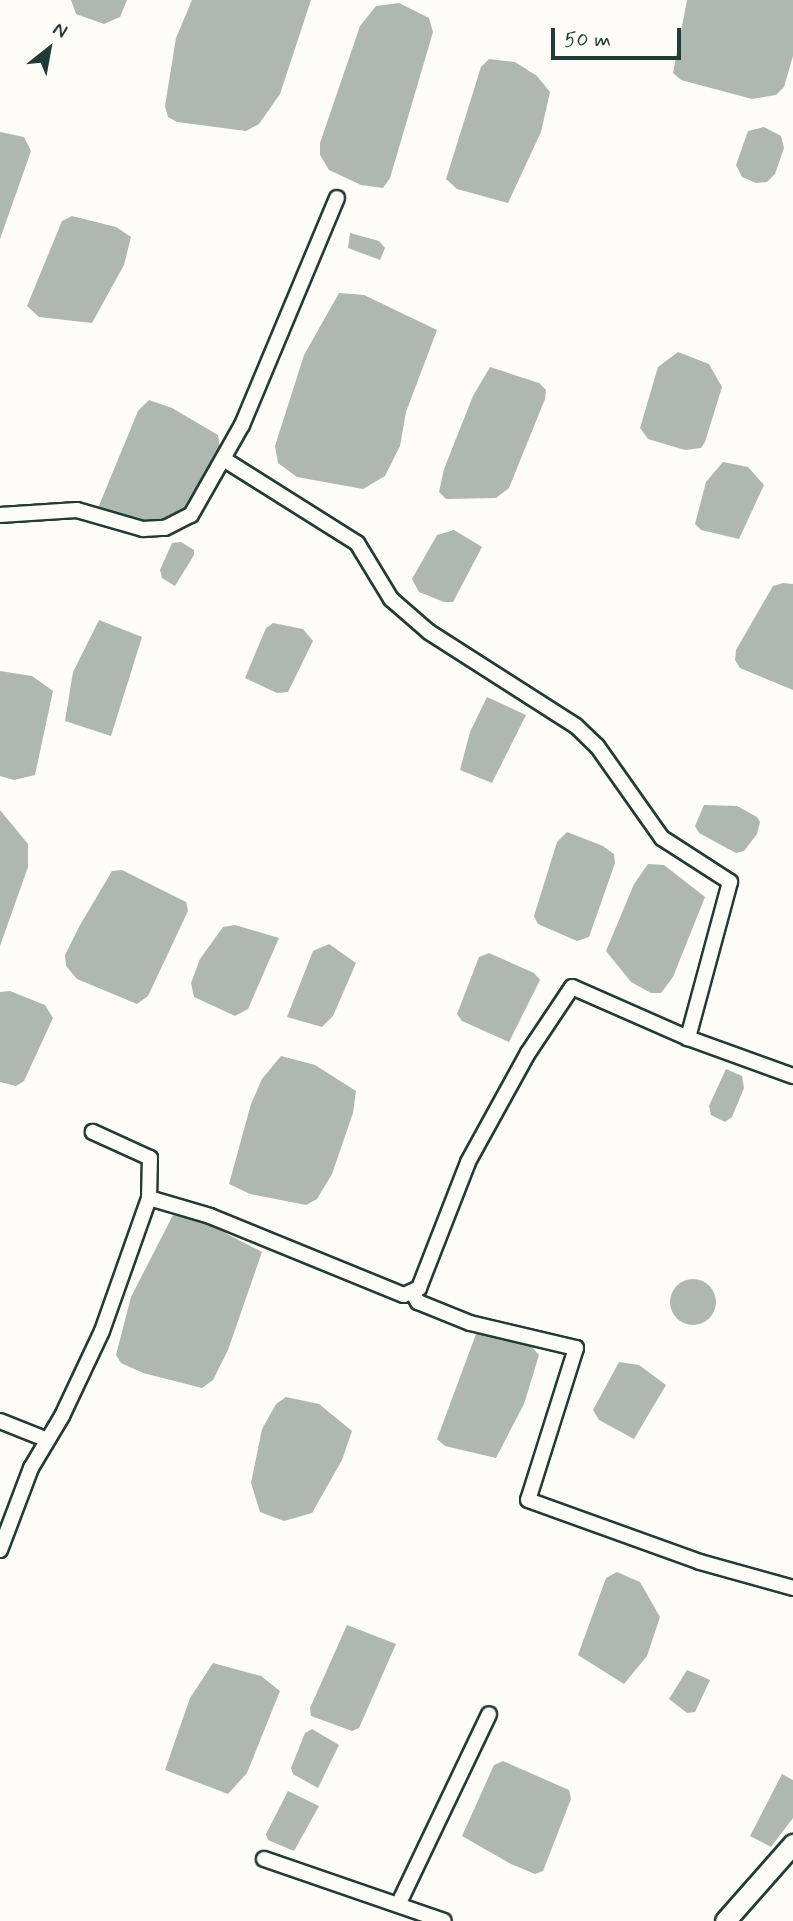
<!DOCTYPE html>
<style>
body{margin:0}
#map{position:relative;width:793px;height:1921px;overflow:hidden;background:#fdfcf7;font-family:Mynerve,sans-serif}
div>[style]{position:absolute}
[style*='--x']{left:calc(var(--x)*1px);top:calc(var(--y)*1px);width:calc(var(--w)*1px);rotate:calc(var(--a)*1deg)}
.water>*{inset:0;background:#aeb8b1}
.round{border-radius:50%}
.roads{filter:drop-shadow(2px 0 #1f3d34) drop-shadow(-2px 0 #1f3d34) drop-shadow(0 2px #1f3d34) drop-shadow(0 -2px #1f3d34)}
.minor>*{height:14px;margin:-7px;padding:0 7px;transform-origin:7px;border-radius:7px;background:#fdfcf7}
.secondary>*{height:19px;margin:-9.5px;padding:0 9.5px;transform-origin:9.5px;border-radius:9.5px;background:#fdfcf7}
span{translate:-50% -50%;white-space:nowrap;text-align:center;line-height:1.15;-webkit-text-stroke:6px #fdfcf7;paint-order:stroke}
.north{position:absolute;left:14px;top:14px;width:70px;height:70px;-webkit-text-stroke:5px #fdfcf7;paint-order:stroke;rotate:31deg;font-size:19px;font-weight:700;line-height:28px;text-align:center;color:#1f3d34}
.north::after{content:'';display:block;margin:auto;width:24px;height:32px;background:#1f3d34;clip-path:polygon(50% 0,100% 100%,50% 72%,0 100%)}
.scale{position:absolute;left:551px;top:28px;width:130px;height:32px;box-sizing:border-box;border:4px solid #1f3d34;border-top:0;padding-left:9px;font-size:21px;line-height:24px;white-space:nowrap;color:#1f3d34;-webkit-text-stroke:5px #fdfcf7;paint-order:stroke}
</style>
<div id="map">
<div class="water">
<i style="clip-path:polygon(71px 0,127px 0,120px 17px,104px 24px,76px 14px)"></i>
<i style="clip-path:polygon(192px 0,311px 0,280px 94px,259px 124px,246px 131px,177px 122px,168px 117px,165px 106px,176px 38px)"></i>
<i style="clip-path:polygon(687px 0,793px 0,793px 56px,784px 87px,776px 95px,752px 99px,681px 80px,673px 73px)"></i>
<i style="clip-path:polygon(399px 3px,429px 18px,433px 32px,390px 178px,383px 188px,361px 185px,329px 170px,320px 155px,320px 143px,360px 26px,376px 6px)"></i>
<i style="clip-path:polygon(489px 59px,515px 62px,537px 76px,550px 92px,541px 132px,508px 203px,457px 189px,446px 179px,481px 67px)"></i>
<i style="clip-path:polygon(764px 127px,781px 136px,784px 148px,775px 174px,767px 182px,756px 183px,742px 177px,736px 165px,748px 131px)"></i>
<i style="clip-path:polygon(0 132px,24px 137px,31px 151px,0 239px)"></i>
<i style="clip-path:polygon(72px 216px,116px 227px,131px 237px,124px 265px,92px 323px,39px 317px,27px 306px,62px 221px)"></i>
<i style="clip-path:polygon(350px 233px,379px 241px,385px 248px,380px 260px,348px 248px)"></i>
<i style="clip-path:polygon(339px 293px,364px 295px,437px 330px,406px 412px,400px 446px,385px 476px,363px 489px,297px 477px,278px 463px,275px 446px,304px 355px)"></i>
<i style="clip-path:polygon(678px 352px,709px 364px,722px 387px,705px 442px,701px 448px,685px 450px,648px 439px,640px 428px,658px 367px)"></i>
<i style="clip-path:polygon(490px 367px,539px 383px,546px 390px,545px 399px,509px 488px,496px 498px,446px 499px,439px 492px,444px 469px,473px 396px)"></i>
<i style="clip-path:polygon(149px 400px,172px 408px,218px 435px,221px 455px,184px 511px,167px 519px,141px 521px,98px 508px,138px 411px)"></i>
<i style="clip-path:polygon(723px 462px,748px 467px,764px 485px,739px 539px,701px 530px,695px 524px,706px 482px)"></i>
<i style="clip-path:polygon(454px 530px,482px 547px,453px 602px,444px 602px,419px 592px,412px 579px,437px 535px)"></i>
<i style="clip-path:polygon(181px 542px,194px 550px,194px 555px,175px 586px,162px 578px,160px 570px,172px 543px)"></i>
<i style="clip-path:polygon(783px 583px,793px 584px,793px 690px,740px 668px,735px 660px,736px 650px,773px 586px)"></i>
<i style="clip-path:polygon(99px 620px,142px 637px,111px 736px,65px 721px,73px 672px)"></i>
<i style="clip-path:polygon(273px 623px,303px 629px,313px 641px,288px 692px,277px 693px,245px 678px,266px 628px)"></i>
<i style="clip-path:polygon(0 671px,32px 676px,53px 691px,35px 775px,14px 780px,0 776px)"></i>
<i style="clip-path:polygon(487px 697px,526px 715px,492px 783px,460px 770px,470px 732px)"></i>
<i style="clip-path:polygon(704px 805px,737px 806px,757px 817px,760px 822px,757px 834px,744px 851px,736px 853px,699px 833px,695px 826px)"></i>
<i style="clip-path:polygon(0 810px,28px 844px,28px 867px,0 946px)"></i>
<i style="clip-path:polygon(567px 832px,603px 846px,614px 854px,615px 863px,589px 937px,577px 941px,538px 924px,534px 916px,557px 842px)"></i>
<i style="clip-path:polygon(648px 864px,664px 865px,705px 897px,673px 977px,661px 993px,651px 993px,631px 982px,606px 951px,634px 884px)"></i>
<i style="clip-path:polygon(122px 870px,186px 902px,188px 911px,148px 996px,137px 1004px,77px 979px,66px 966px,65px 955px,80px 925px,112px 871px)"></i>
<i style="clip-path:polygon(235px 925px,279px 938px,248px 1009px,235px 1016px,194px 997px,191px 983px,200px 959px,223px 927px)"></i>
<i style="clip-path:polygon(329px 944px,356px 963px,333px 1016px,322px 1027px,287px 1017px,313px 951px)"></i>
<i style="clip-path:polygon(489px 953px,534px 973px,540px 980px,509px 1042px,462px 1021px,457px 1014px,479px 957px)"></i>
<i style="clip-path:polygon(10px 991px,45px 1005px,53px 1018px,24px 1081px,16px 1086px,0 1082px,0 992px)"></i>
<i style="clip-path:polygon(281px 1056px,315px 1065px,356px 1091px,353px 1113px,332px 1174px,317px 1199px,306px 1205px,250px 1194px,229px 1184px,251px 1104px,262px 1079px)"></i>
<i style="clip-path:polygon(726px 1069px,742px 1076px,744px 1088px,732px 1117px,725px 1122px,711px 1115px,709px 1106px)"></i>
<i style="clip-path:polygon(173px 1215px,206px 1223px,262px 1252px,228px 1350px,213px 1380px,202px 1388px,143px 1373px,121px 1363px,116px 1355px,131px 1297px)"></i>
<i class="round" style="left:670px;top:1279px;width:46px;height:46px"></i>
<i style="clip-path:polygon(483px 1333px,529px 1344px,539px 1355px,524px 1404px,496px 1458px,445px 1446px,437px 1439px,476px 1334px)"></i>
<i style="clip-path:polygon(619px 1362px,639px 1365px,666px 1385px,634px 1439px,599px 1420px,593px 1410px)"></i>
<i style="clip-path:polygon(286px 1397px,319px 1404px,352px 1431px,342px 1460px,312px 1513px,284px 1521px,260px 1512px,251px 1483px,262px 1429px,276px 1404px)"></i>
<i style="clip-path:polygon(617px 1572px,640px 1582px,660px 1617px,647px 1656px,624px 1684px,578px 1655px,606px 1578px)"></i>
<i style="clip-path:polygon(347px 1625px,396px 1644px,359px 1728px,352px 1731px,311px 1716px,310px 1708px)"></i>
<i style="clip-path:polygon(213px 1663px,261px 1676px,280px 1691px,247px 1773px,228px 1794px,165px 1770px,190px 1698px)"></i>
<i style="clip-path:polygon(687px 1670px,710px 1680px,695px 1712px,687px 1713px,669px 1699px)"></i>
<i style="clip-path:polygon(312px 1729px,339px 1745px,318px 1788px,293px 1774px,291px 1768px,305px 1733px)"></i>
<i style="clip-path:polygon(503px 1761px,569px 1790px,571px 1799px,543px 1871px,535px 1874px,511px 1864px,462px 1836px,494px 1765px)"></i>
<i style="clip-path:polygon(782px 1774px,793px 1780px,793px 1818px,771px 1847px,750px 1836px)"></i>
<i style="clip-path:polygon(288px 1791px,319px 1806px,294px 1851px,268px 1840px,266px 1834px)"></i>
</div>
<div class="roads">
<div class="minor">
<i style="--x:225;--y:460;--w:156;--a:32.2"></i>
<i style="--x:357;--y:543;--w:66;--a:58.7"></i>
<i style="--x:391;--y:599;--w:50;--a:41"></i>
<i style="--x:429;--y:632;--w:174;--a:32.6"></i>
<i style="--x:576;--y:726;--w:29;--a:44"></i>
<i style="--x:597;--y:746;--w:113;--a:54.8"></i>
<i style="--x:662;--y:838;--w:81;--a:32.9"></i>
<i style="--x:730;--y:882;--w:162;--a:105.1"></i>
<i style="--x:0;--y:515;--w:77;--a:-3.7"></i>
<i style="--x:77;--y:510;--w:69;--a:16.1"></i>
<i style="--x:143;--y:529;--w:22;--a:-3"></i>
<i style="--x:165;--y:528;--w:29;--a:-27"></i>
<i style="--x:191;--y:515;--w:103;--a:-60.5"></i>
<i style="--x:242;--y:425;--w:246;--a:-67.3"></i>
<i style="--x:149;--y:1198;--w:64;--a:16.4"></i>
<i style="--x:210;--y:1216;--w:209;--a:22.2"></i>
<i style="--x:404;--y:1295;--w:17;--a:-25"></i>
<i style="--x:419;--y:1288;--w:135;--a:-68.7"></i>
<i style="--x:468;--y:1162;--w:124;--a:-61.2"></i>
<i style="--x:528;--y:1053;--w:79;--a:-56.3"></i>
<i style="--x:572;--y:987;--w:127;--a:23.7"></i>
<i style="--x:688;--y:1038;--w:112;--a:19.9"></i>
<i style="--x:412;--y:1292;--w:12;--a:59"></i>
<i style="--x:418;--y:1302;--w:56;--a:22"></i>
<i style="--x:470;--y:1323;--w:109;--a:13.3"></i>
<i style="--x:576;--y:1348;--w:159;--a:107.5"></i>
<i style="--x:528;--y:1500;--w:183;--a:19.8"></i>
<i style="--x:700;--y:1562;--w:97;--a:15.6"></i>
<i style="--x:0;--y:1421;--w:48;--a:21.8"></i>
<i style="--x:0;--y:1550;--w:88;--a:-69.3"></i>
<i style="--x:31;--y:1468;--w:61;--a:-59.2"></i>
<i style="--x:62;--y:1416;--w:94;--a:-64.8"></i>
<i style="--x:102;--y:1331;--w:141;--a:-70.5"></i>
<i style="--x:149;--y:1198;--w:40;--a:-88.6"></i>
<i style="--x:150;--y:1158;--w:63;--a:-155.5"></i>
<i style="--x:264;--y:1859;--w:190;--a:19"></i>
<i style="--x:399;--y:1903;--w:209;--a:-64.5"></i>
</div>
<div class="secondary">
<i style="--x:725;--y:1921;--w:103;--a:-48.6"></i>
</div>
</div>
<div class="north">N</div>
<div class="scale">50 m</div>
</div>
